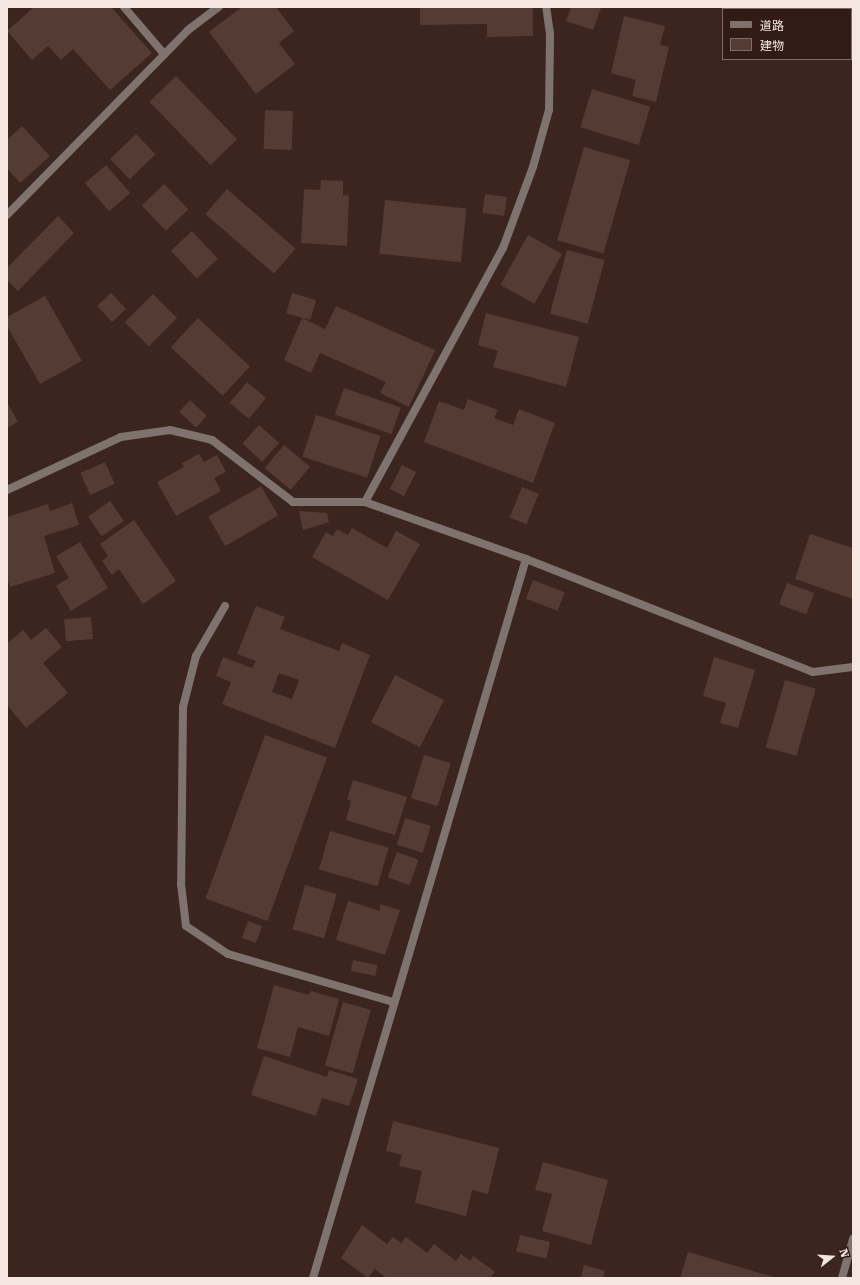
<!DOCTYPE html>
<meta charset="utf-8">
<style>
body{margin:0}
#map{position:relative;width:860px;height:1285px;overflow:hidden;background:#3b251e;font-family:"Roboto Serif","Noto Sans JP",serif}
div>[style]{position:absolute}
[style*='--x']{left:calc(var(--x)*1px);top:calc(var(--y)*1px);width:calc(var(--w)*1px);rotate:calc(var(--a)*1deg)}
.building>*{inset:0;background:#543c34;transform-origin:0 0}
.minor>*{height:8px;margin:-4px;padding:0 4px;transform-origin:4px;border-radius:4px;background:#7f736f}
span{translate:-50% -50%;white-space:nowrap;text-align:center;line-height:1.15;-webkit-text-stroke:3px #311b14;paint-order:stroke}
.frame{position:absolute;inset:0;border:8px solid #f5e6e1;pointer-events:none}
.legend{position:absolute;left:722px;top:8px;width:130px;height:52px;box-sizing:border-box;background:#311b14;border:1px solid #7f6c66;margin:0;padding:5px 7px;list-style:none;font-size:12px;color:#f5e6e1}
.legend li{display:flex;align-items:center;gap:8px;height:20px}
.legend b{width:20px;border:1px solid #7f6c66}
.north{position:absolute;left:812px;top:1237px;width:40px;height:40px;-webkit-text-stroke:3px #311b14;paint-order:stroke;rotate:73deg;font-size:11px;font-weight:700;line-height:16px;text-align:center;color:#f5e6e1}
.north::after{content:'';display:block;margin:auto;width:14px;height:18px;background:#f5e6e1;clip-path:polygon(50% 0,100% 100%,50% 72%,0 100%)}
</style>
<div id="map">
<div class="building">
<i style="clip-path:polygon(34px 7px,111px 7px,152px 53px,110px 90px,73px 49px,61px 60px,48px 46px,32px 60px,7px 31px)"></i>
<i style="clip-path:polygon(242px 7px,276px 7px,294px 31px,279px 43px,295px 64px,256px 94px,209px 32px)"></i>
<i style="clip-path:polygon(420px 7px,533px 7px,533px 36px,487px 37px,487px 24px,420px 25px)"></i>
<i style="clip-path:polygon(571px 7px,601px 8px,593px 30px,566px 21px)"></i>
<i style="clip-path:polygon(624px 16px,665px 26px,660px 45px,669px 47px,656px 102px,632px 96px,636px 80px,611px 73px)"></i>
<i style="left:176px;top:76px;width:88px;height:37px;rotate:46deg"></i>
<i style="left:592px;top:89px;width:61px;height:40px;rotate:17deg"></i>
<i style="left:265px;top:110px;width:28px;height:39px;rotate:2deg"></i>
<i style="clip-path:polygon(22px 126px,50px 156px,20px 183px,7px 168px,7px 140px)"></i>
<i style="left:136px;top:134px;width:28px;height:36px;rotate:46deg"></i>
<i style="left:584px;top:147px;width:48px;height:97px;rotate:16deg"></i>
<i style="left:106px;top:165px;width:37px;height:28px;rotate:49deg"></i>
<i style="clip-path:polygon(321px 180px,343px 181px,343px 195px,349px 196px,347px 246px,301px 243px,304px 189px,320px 190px)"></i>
<i style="left:164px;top:184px;width:35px;height:31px;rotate:46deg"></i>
<i style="left:227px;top:189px;width:91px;height:33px;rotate:41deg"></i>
<i style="left:485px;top:194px;width:22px;height:19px;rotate:8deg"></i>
<i style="left:385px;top:200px;width:82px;height:54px;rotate:6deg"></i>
<i style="clip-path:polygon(58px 216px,74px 233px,18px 291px,7px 280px,7px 268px)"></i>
<i style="left:192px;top:231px;width:38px;height:29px;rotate:47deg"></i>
<i style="left:528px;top:235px;width:39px;height:57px;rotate:29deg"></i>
<i style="left:567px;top:250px;width:39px;height:66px;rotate:15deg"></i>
<i style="left:111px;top:293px;width:22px;height:19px;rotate:47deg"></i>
<i style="left:292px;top:293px;width:25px;height:21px;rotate:16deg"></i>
<i style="left:153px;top:294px;width:34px;height:40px;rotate:45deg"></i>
<i style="clip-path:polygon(45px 296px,82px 361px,40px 384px,7px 326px,7px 317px)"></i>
<i style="clip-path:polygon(336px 306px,435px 350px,409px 407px,380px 393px,386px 382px,320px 353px,311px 373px,284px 360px,302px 318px,325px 329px)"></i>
<i style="clip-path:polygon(486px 313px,579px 337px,566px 387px,493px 367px,498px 351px,478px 345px)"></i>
<i style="left:198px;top:318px;width:71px;height:40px;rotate:43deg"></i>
<i style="left:247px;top:382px;width:25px;height:27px;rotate:40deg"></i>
<i style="left:344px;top:388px;width:60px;height:28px;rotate:19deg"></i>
<i style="clip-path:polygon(468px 399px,498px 410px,494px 418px,513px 425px,519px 409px,555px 423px,533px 483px,424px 442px,439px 401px,464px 410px)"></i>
<i style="left:190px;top:400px;width:23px;height:16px;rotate:43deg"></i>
<i style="clip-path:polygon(7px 402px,18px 422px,7px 428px)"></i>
<i style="left:316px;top:415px;width:68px;height:44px;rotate:18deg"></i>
<i style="left:259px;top:425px;width:27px;height:25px;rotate:42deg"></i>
<i style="left:284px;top:445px;width:34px;height:30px;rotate:40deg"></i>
<i style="clip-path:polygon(199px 454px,204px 462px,217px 455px,226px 472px,214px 478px,221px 491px,176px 516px,157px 482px,184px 467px,182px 463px)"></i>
<i style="left:105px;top:462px;width:24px;height:27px;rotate:66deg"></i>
<i style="left:402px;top:465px;width:16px;height:27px;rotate:27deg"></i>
<i style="left:261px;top:486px;width:34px;height:61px;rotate:60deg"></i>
<i style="left:522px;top:487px;width:18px;height:33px;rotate:22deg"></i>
<i style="left:110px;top:501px;width:24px;height:27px;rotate:55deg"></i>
<i style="clip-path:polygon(72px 503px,79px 525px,44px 536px,55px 573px,10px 587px,7px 578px,7px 517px,48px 504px,50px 511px)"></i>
<i style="clip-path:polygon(299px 511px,327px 513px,329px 522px,303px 530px)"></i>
<i style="clip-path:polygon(134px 520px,176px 581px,143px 604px,119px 569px,112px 575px,102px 561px,108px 556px,100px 544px)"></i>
<i style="clip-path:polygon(352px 528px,387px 548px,396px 531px,420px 544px,388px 600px,312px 557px,326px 532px,333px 536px,337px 529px,348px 535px)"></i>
<i style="clip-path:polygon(810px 534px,853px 548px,853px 599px,795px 579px)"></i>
<i style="clip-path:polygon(80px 542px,108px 588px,71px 611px,56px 586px,69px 578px,56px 556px)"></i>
<i style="left:533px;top:580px;width:34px;height:20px;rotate:21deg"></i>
<i style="left:787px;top:583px;width:29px;height:23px;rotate:20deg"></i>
<i style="clip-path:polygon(evenodd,256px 606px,285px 617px,280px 629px,339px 651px,342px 643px,370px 655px,335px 748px,222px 704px,231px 682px,216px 676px,223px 657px,252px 668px,256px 661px,237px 654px,256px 606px,279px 673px,299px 680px,292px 699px,272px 692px,279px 673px)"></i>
<i style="left:91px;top:617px;width:22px;height:27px;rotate:85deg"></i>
<i style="clip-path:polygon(46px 628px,62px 647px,43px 663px,68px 693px,26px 728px,7px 705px,7px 640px,9px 642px,23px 630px,31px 640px)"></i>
<i style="clip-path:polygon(714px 657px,755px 670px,738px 728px,720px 723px,726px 703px,703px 696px)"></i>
<i style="left:395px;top:675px;width:55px;height:53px;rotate:27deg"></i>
<i style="left:785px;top:680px;width:32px;height:70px;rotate:16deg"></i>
<i style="left:265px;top:735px;width:66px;height:174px;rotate:20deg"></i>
<i style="left:424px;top:755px;width:28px;height:45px;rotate:17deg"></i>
<i style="clip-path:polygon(353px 780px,407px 797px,395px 835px,346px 820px,351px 801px,347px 799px)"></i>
<i style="left:405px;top:818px;width:27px;height:28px;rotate:17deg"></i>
<i style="left:330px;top:831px;width:61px;height:40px;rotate:16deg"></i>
<i style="left:397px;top:852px;width:23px;height:27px;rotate:20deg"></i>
<i style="left:305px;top:885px;width:33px;height:46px;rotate:16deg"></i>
<i style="clip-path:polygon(348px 901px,380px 911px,380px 904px,400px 910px,385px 955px,336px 940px)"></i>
<i style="left:248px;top:921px;width:15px;height:18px;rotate:20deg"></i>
<i style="left:353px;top:960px;width:25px;height:11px;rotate:12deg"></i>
<i style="clip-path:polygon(274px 985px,309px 995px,311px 991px,339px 999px,329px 1036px,298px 1027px,290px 1057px,257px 1048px)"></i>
<i style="left:343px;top:1002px;width:29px;height:66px;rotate:16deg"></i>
<i style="clip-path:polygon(264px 1056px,327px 1077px,329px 1070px,358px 1079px,349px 1106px,322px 1098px,316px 1116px,251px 1095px)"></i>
<i style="clip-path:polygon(393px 1121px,499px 1148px,488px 1194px,472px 1190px,466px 1216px,415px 1203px,422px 1171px,399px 1166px,402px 1155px,386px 1151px)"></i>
<i style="clip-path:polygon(543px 1162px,608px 1180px,591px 1245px,542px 1231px,552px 1194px,535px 1190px)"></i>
<i style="clip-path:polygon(362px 1225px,387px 1244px,393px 1237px,401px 1243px,406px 1237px,427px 1253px,434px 1244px,456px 1261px,461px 1254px,470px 1261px,473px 1256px,495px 1272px,490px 1278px,386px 1278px,375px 1269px,368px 1278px,341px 1258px)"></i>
<i style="left:520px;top:1235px;width:31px;height:17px;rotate:13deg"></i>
<i style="clip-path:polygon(688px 1252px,777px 1278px,680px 1278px)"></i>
<i style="clip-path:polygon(584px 1265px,605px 1271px,603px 1278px,581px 1278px)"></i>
</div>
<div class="minor">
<i style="--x:124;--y:7;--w:62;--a:49.6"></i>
<i style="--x:7;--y:215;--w:259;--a:-45.6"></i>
<i style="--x:188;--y:30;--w:39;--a:-37"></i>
<i style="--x:7;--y:490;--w:126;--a:-24.9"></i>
<i style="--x:121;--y:437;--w:49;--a:-8.1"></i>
<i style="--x:170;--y:430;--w:43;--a:13.4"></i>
<i style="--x:212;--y:440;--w:102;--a:37.4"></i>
<i style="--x:293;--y:502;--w:72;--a:0"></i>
<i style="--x:365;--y:502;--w:171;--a:19.5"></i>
<i style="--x:526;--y:559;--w:308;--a:21.5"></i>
<i style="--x:813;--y:672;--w:40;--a:-7.1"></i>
<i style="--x:365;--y:502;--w:289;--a:-61.5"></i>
<i style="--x:503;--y:248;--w:86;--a:-69.7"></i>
<i style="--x:533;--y:167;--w:59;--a:-74.3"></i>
<i style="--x:549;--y:110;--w:76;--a:-89.2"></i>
<i style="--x:550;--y:34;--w:27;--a:-98"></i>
<i style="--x:225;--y:606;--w:58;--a:120.1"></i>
<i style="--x:196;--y:656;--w:53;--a:104.3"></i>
<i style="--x:183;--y:707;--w:177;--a:90.6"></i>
<i style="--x:181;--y:884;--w:42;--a:83.2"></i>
<i style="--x:186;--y:926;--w:50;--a:33.7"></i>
<i style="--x:228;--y:954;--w:172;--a:16.2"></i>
<i style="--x:313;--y:1278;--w:750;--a:-73.5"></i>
<i style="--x:842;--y:1278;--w:41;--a:-74.2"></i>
</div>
<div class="frame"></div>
<ul class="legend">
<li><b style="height:5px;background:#7f736f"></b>道路</li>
<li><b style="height:11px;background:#543c34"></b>建物</li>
</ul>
<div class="north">N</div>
</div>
